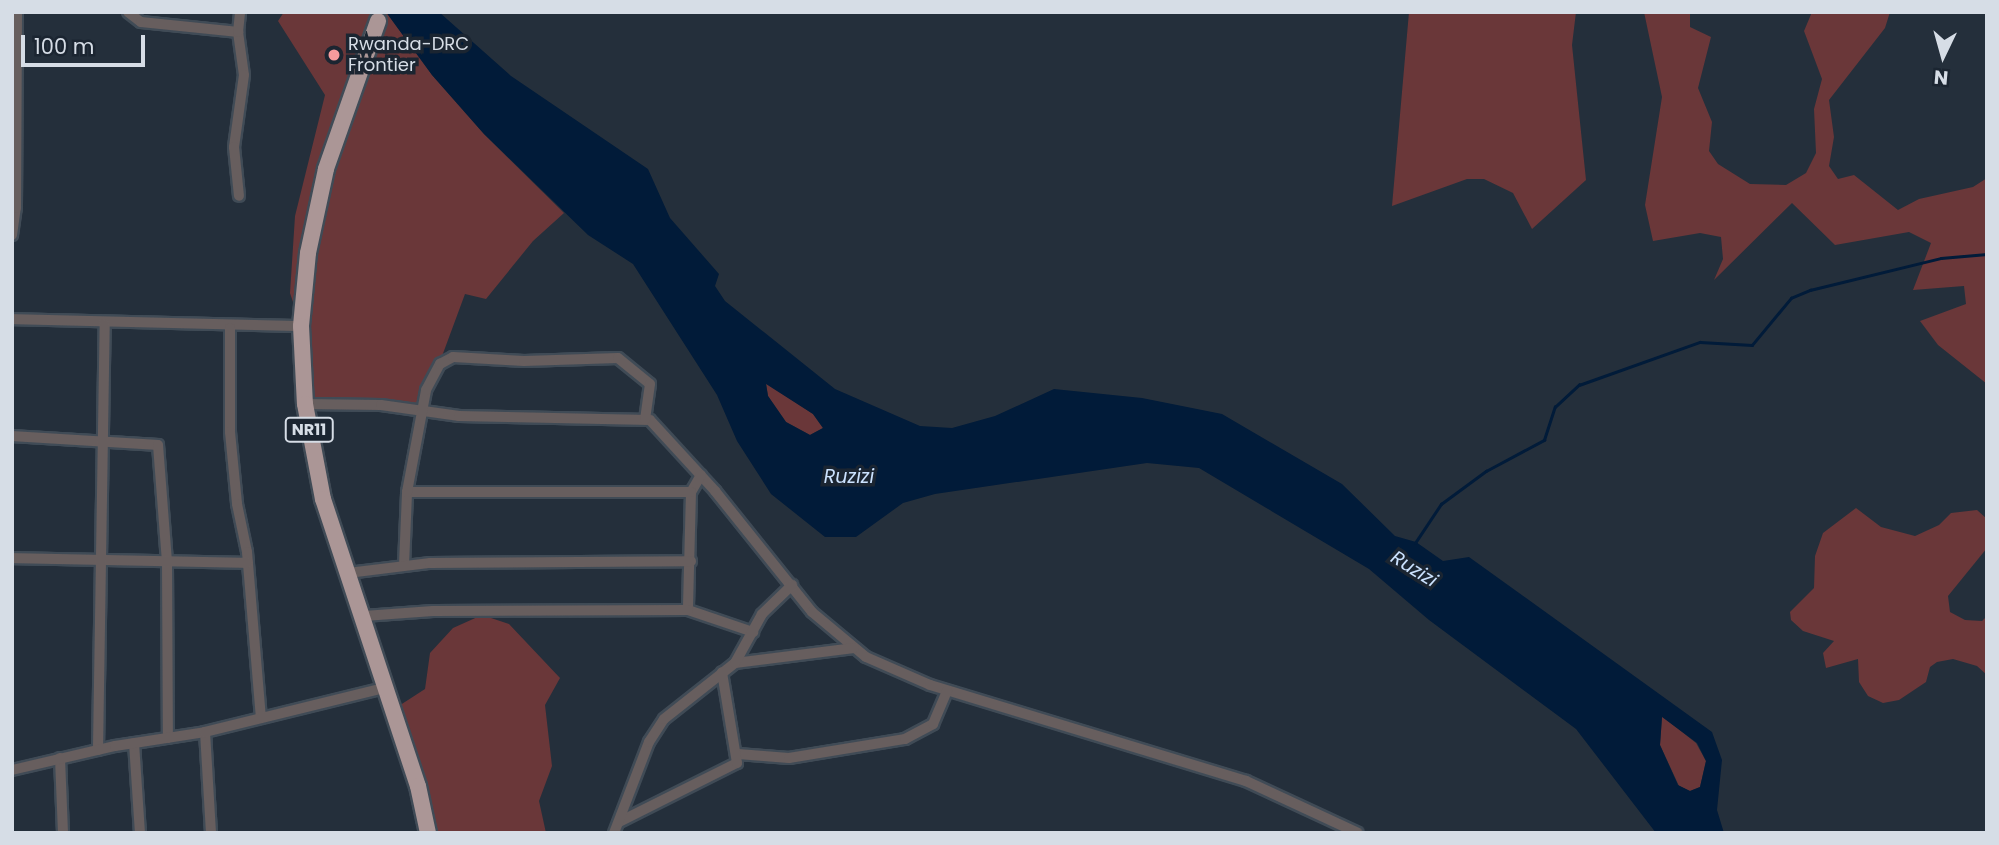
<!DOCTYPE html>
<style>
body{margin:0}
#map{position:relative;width:1999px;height:845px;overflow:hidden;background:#242f3b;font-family:Poppins,sans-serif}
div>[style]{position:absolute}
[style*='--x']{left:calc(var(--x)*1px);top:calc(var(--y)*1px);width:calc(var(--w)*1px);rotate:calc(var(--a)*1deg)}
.green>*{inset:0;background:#6a3739}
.water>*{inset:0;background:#011b39}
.stream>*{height:2.5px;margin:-1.25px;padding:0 1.25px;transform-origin:1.25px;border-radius:1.25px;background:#011b39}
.roads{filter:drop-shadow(2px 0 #404b56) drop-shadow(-2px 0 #404b56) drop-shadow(0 2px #404b56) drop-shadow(0 -2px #404b56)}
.minor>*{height:10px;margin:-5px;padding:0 5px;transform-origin:5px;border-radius:5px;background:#675e5e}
.trunk>*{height:16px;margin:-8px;padding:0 8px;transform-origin:8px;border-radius:8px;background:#ab9696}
.dots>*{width:19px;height:19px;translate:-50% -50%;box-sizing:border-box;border:4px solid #1b2531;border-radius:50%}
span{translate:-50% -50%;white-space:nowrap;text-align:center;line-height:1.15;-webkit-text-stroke:7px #1b2531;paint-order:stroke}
.shield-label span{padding:2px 5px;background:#1b2531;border:2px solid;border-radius:5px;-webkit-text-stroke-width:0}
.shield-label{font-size:16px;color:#d6dde6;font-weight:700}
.poi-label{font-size:18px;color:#d6dde6}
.left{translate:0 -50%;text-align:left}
.water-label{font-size:19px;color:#cbe2fe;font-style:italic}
.frame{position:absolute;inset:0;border:14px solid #d6dde6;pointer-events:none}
.north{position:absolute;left:1908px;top:21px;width:70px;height:70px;-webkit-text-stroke:5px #1b2531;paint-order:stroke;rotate:185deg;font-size:19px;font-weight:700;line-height:28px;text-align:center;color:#d6dde6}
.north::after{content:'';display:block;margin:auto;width:24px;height:32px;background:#d6dde6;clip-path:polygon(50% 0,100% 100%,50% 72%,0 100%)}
.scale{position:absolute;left:21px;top:35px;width:124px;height:32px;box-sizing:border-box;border:4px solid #d6dde6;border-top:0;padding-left:9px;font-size:21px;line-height:24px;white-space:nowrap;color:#d6dde6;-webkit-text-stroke:5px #1b2531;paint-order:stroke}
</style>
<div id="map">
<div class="green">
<i style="clip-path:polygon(284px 12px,386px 12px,432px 75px,484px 134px,564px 213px,533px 241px,486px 299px,465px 294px,421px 413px,305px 404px,301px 326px,290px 293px,295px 216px,325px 95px,278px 21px)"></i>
<i style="clip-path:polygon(1409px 12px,1576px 12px,1572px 45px,1586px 180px,1532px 229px,1513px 193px,1484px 179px,1467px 179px,1392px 206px)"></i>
<i style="clip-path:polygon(1644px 12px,1690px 12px,1690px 27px,1711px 37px,1698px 88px,1712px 122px,1709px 151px,1718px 164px,1750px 184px,1786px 185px,1806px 173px,1816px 153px,1814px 109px,1822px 79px,1804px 31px,1812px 12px,1890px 12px,1885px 28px,1829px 100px,1834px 137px,1829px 166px,1838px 179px,1854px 175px,1898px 210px,1919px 199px,1973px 187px,1987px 178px,1987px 384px,1938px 345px,1920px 321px,1966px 304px,1964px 286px,1913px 290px,1931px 243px,1909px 232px,1835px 245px,1792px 203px,1714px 280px,1723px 259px,1721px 237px,1700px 233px,1653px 241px,1645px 205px,1662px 97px)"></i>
<i style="clip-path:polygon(766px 383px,813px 414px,823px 428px,810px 435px,786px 422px,768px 396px)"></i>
<i style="clip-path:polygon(1856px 508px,1881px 527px,1915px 536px,1939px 525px,1951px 513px,1977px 510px,1987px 519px,1987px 548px,1948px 596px,1950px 612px,1965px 620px,1982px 621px,1987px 616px,1987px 675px,1977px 666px,1953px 659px,1937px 662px,1930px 667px,1926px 682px,1899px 700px,1883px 703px,1868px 696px,1859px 682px,1858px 659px,1826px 668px,1823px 653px,1834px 641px,1803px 631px,1791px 620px,1790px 612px,1814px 588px,1815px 556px,1823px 533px)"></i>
<i style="clip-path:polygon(482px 615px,509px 624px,560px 678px,545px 705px,552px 766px,539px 801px,546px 833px,428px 833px,391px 711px,425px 689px,430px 653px,453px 628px)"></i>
<i style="clip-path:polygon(1662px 716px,1696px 743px,1706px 761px,1700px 787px,1690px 791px,1679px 786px,1660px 745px)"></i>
</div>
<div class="water">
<i style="clip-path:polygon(evenodd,386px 12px,439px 12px,511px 76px,648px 169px,670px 218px,719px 274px,715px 286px,725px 301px,835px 389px,920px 426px,952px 428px,995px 416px,1054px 389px,1142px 398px,1222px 414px,1342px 484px,1395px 536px,1416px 542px,1443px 561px,1469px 557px,1712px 732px,1722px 760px,1717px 810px,1724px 833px,1656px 833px,1576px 729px,1429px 620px,1369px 569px,1199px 468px,1147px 463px,935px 494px,903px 503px,856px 537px,825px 537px,771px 494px,737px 441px,717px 395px,633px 264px,588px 235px,484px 134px,432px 75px,386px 12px,766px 384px,813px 414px,823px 428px,810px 435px,786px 422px,768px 396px,766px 384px,386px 12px,1662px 717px,1697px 743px,1706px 761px,1700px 787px,1690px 791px,1678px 785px,1660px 745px,1662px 717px)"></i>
</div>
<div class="stream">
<i style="--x:1415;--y:543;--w:47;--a:-56.3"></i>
<i style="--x:1441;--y:504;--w:56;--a:-36.3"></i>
<i style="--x:1486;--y:471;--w:66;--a:-28.1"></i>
<i style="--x:1544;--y:440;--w:35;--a:-72"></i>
<i style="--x:1555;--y:407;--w:33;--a:-43"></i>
<i style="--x:1579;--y:385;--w:128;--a:-19.6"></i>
<i style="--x:1700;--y:342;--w:52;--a:3.3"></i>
<i style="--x:1752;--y:345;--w:61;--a:-50.3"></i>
<i style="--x:1791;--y:298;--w:21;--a:-23"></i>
<i style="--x:1810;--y:290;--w:135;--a:-13.7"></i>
<i style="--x:1941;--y:258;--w:46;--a:-5"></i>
</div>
<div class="roads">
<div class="minor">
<i style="--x:128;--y:12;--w:16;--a:38"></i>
<i style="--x:141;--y:22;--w:98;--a:5.9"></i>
<i style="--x:238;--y:32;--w:43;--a:82.1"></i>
<i style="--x:244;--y:75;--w:73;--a:97.9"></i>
<i style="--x:234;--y:147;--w:49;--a:84.2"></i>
<i style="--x:238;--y:32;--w:20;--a:-84"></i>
<i style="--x:12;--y:235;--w:27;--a:-82"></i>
<i style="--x:16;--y:208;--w:196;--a:-89.7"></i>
<i style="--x:12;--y:319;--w:289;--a:1.4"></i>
<i style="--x:230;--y:328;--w:104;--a:90"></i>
<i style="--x:230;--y:432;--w:72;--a:84.4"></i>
<i style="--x:237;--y:504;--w:49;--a:78.2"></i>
<i style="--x:247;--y:552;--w:166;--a:85.2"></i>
<i style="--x:305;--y:404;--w:76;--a:0.8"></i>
<i style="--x:381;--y:405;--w:79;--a:8"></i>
<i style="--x:459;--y:416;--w:191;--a:1.2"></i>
<i style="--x:650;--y:420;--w:96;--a:47.5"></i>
<i style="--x:715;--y:491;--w:155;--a:51.3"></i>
<i style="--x:812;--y:612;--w:70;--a:39.8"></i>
<i style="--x:866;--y:657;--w:70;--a:23.6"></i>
<i style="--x:930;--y:685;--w:330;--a:16.9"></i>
<i style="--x:1246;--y:781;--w:123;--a:24.9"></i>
<i style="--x:12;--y:436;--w:146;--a:3.5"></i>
<i style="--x:158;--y:445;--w:118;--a:85.6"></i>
<i style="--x:167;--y:563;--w:175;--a:89.7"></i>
<i style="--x:701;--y:475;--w:20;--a:120"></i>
<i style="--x:691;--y:492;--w:118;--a:91.5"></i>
<i style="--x:688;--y:610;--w:69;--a:18.7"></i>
<i style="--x:407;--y:492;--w:284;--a:0"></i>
<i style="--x:12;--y:558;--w:236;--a:1.2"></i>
<i style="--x:404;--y:565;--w:73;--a:-87.6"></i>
<i style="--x:407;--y:492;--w:104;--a:-79.4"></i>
<i style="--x:426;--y:390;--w:30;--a:-62"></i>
<i style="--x:440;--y:364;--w:15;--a:-28"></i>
<i style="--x:453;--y:357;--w:71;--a:3.2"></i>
<i style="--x:524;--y:361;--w:94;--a:-1.8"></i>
<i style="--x:618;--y:358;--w:41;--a:39.1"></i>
<i style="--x:650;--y:384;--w:36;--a:98"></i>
<i style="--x:348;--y:573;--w:83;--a:-7"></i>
<i style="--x:430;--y:563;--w:261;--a:-0.4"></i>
<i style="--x:364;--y:616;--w:69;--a:-4.1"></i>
<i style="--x:433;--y:611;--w:255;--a:-0.2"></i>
<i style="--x:735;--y:663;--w:120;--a:-7.2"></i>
<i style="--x:205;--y:732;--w:101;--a:86.6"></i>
<i style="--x:134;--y:743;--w:90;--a:86.2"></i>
<i style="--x:98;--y:750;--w:426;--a:-89.1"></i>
<i style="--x:738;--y:754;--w:51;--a:4.5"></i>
<i style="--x:789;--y:758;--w:118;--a:-9.3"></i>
<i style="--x:905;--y:739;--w:32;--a:-28"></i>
<i style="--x:933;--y:724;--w:36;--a:-67"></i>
<i style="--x:60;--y:758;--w:75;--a:87.7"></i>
<i style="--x:12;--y:770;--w:106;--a:-13.1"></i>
<i style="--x:115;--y:746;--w:91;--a:-8.8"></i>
<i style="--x:205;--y:732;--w:184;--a:-13.8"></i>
<i style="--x:619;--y:822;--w:132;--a:-26.6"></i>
<i style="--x:737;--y:763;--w:92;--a:-99.4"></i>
<i style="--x:614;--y:833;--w:97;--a:-69"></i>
<i style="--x:649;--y:742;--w:27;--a:-57"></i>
<i style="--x:664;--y:719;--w:90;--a:-38.3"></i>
<i style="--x:735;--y:663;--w:56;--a:-61.1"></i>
<i style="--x:762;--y:614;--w:42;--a:-44"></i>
</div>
<div class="trunk">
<i style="--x:378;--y:21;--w:157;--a:109.4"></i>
<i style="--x:326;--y:169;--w:86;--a:102.1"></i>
<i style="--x:308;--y:253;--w:73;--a:95.5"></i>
<i style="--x:301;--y:326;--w:78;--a:87.1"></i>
<i style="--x:305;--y:404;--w:97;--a:79.3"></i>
<i style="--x:323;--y:499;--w:302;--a:71.7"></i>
<i style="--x:418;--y:786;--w:48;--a:78"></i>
</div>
</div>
<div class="dots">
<i style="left:334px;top:55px;background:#f59b9d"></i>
</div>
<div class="shield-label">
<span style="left:309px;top:430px">NR11</span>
</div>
<div class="poi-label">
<span class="left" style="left:348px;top:55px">Rwanda-DRC<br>Frontier</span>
</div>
<div class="water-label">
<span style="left:849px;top:477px">Ruzizi</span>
<span style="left:1414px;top:569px;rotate:32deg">Ruzizi</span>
</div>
<div class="frame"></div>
<div class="north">N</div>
<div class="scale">100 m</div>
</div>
